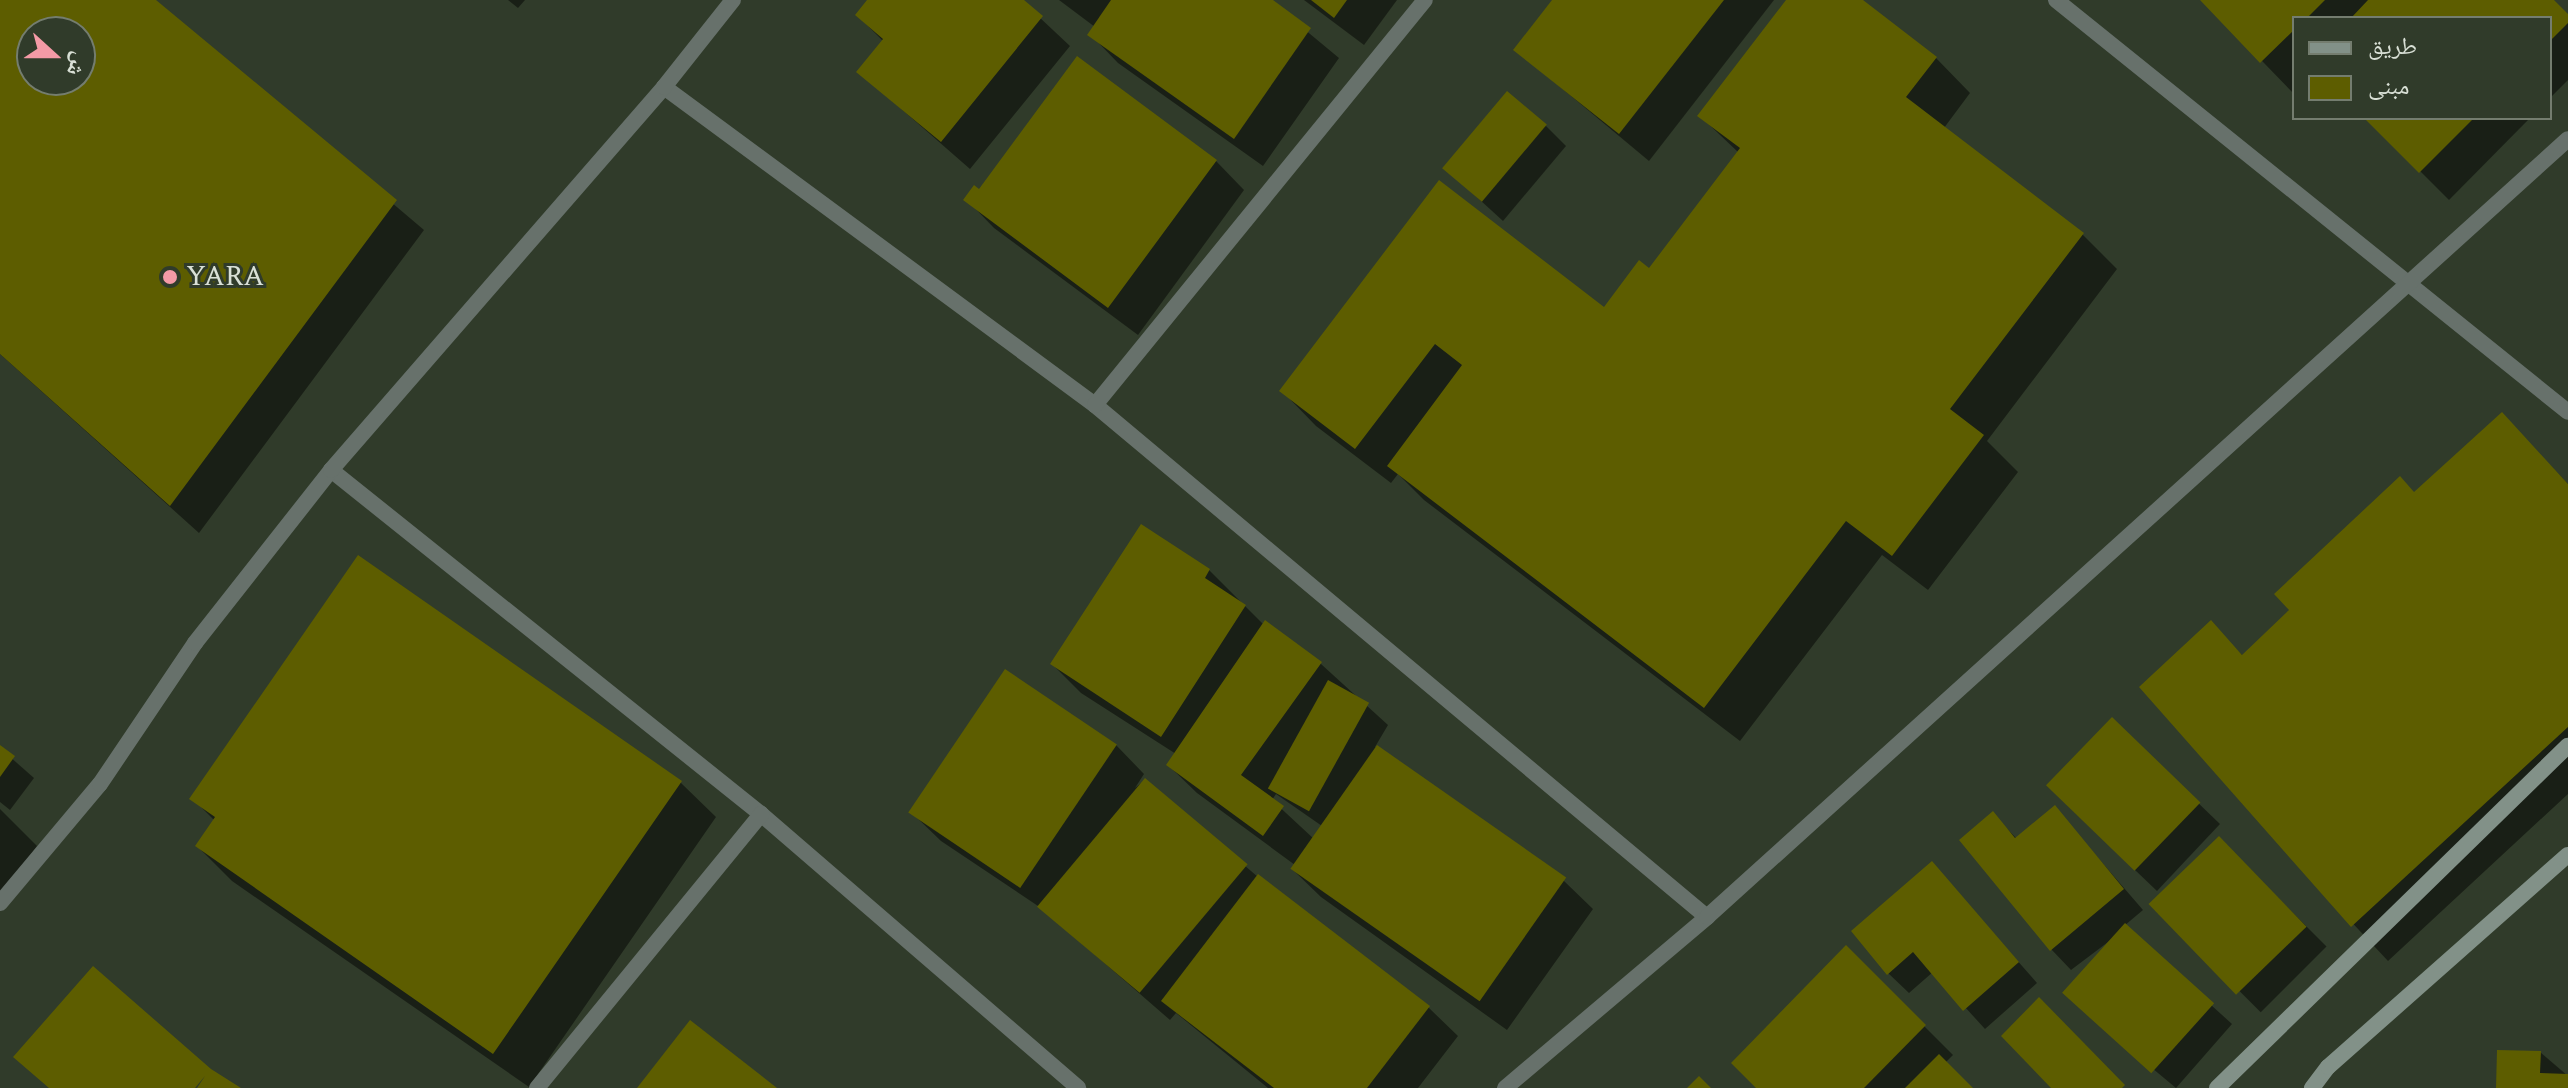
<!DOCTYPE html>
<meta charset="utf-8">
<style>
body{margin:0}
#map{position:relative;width:2568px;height:1088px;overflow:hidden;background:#303b2a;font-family:Spectral,"Noto Naskh Arabic",serif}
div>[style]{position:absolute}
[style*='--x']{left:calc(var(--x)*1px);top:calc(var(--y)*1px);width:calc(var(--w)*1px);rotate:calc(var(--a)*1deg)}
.shadow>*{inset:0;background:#0007;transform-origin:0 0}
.building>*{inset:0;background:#5d5d00;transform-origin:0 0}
.minor>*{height:16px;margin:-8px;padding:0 8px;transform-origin:8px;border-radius:8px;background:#67716b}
.secondary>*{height:16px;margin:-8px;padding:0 8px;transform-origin:8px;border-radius:8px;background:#829188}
.dots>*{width:22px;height:22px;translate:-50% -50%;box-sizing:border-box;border:4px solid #303b2a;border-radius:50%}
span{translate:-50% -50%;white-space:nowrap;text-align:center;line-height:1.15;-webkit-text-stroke:6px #303b2a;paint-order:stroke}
.poi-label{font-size:28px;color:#d9e0d6}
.left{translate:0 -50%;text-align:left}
.legend{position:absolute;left:2292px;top:16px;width:260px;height:104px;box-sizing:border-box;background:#303b2a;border:2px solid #747d6f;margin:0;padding:10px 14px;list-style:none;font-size:24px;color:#d9e0d6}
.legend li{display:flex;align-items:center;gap:16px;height:40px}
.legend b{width:40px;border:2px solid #747d6f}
.north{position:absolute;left:16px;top:16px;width:80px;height:80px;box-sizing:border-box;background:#303b2a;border:2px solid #747d6f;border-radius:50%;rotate:111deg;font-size:22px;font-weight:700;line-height:32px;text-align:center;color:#d9e0d6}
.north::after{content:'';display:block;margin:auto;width:28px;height:36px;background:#f49aa6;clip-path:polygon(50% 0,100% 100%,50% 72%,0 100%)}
</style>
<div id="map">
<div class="shadow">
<i style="clip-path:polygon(evenodd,0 0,153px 0,424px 230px,199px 533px,0 354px,0 0,32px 32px,80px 32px,80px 80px,32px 80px,32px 32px)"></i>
<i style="clip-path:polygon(508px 0,525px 0,518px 8px)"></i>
<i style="clip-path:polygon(870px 0,1021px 0,1070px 46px,970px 169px,859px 72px,884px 42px,857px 15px)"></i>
<i style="clip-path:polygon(1059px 0,1269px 0,1339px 58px,1263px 166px,1118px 63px,1090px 34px,1095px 27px)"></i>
<i style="clip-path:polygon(1304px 0,1397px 0,1364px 45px)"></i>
<i style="clip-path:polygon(1555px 0,1774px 0,1649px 161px,1516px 50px)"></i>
<i style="clip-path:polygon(1788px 0,1860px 0,1936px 58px,1970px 93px,1944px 128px,2082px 234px,2117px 269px,1987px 441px,2018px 472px,1928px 590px,1882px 555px,1740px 741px,1424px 500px,1398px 474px,1391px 483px,1316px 426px,1282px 391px,1439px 183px,1605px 309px,1650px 271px,1739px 153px,1700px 116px)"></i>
<i style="clip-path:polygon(2203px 0,2551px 0,2568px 17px,2568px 80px,2550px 98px,2550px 18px,2294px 18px,2294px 94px)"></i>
<i style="clip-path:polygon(2367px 118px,2530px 118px,2449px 200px)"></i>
<i style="clip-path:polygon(1546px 126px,1566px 146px,1503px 221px,1445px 168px)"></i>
<i style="clip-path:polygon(1216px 161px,1244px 190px,1138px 335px,994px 228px,966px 199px,980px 192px)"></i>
<i style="clip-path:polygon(2502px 415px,2568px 484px,2568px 794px,2388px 961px,2285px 851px,2210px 623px,2243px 656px)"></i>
<i style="clip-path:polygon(evenodd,1209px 570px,1264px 625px,1321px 664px,1388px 725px,1375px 747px,1564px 881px,1593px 909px,1507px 1030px,1321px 897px,1292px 869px,1295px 865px,1197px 793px,1168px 765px,1176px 754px,1081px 693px,1052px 664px,1209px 570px,1276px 794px,1322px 826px,1314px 839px,1272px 800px,1276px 794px)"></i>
<i style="clip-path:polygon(2112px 720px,2220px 824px,2157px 891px,2068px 806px)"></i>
<i style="clip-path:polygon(1116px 745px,1144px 774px,1135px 788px,1145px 780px,1258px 877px,1429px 1008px,1458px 1036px,1418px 1088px,1268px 1088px,1176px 1013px,1170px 1020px,1041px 908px,941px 841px,912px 813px)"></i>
<i style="clip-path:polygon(0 748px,34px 778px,10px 810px,0 802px)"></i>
<i style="clip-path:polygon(681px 783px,716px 817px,529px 1087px,232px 881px,197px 846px,215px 821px,192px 798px)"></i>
<i style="clip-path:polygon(2055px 808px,2143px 910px,2124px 926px,2232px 1024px,2176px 1088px,2086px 1013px,2116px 936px,2071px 970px,2051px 949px,1993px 814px,2017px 839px)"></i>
<i style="clip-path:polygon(0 809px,37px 846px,0 897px)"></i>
<i style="left:2219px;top:839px;width:152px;height:93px;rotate:45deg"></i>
<i style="clip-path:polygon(1932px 864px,2037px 983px,1985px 1029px,1933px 972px,1909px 993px,1888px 973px)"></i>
<i style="clip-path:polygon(1846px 948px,1953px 1055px,1945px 1063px,1971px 1088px,1758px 1088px)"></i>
<i style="clip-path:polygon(2540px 1052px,2568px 1076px,2568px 1088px,2498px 1088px)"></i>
</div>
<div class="building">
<i style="clip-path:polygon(evenodd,0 0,156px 0,397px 200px,170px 506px,0 354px,0 0,32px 32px,80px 32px,80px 80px,32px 80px,32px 32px)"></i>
<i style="clip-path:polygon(867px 0,1024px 0,1043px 16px,941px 142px,856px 72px,883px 39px,855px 15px)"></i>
<i style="clip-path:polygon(1111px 0,1273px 0,1311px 28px,1234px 139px,1087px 35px)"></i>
<i style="clip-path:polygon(1311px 0,1347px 0,1334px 18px)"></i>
<i style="clip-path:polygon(1552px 0,1724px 0,1619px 134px,1513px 50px)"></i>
<i style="clip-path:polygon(1786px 0,1863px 0,1937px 57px,1906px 97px,2084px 233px,1950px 409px,1984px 435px,1892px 556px,1846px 521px,1704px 708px,1387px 466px,1462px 365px,1435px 344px,1355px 449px,1279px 391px,1439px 180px,1604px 307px,1639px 260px,1649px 268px,1740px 148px,1697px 116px)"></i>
<i style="clip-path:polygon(2200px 0,2325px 0,2307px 18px,2294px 18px,2294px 30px,2260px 63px)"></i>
<i style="clip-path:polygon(2368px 0,2554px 0,2568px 14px,2568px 23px,2550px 41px,2550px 18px,2351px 18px)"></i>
<i style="clip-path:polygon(1077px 56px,1217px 160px,1108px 308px,963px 200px,974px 185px,979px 189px)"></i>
<i style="left:1507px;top:91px;width:52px;height:101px;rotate:40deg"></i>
<i style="clip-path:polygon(2364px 118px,2474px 118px,2419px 173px)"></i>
<i style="clip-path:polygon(2502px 412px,2568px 484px,2568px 727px,2351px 927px,2139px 687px,2211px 620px,2242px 655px,2289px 610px,2274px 594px,2400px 476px,2414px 492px)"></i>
<i style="clip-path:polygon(1141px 524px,1210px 569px,1205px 578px,1246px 605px,1161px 737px,1050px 664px)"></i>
<i style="clip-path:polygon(358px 555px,682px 781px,493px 1054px,195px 846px,215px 817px,189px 799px)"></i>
<i style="clip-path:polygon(1265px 620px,1322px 662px,1241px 775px,1284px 806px,1263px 836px,1166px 765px)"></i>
<i style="left:1005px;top:669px;width:135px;height:173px;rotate:34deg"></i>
<i style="left:1328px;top:680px;width:47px;height:124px;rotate:29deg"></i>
<i style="left:2112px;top:717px;width:123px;height:95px;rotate:44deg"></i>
<i style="clip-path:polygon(0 745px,15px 756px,0 777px)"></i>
<i style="left:1377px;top:745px;width:231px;height:151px;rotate:35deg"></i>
<i style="left:1145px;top:778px;width:134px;height:168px;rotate:40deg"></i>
<i style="clip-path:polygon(2055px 805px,2124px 889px,2050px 951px,1959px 840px,1993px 811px,2015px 838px)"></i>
<i style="left:2219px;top:836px;width:126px;height:98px;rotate:46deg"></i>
<i style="clip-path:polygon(1932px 861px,2019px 962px,1963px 1011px,1913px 952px,1887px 975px,1851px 931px)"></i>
<i style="clip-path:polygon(1258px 874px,1430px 1006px,1367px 1088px,1274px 1088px,1161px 1001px)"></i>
<i style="left:2125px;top:923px;width:120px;height:94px;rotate:42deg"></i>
<i style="clip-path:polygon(1846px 945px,1926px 1025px,1864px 1088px,1756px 1088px,1731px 1063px)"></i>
<i style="clip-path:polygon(93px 966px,211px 1069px,241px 1088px,197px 1088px,205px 1076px,195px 1088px,49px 1088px,13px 1057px)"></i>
<i style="clip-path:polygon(2039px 997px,2125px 1085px,2122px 1088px,2051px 1088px,2001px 1036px)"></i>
<i style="clip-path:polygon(690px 1020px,777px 1088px,637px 1088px)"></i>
<i style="clip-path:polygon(2497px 1050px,2541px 1051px,2540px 1073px,2568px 1074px,2568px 1088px,2496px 1088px)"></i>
<i style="clip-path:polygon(1939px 1054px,1973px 1088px,1905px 1088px)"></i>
<i style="clip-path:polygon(1699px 1076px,1711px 1088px,1687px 1088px)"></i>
</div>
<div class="minor">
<i style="--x:2056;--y:0;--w:657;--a:38.82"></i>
<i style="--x:664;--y:87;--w:536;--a:36.42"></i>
<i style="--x:1095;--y:405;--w:798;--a:39.92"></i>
<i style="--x:1095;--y:405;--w:522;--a:-50.83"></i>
<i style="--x:331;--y:470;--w:551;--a:38.66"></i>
<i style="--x:761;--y:814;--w:419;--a:40.8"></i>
<i style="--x:0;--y:903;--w:155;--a:-50"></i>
<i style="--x:100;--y:784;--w:170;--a:-56"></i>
<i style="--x:195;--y:643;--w:220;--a:-51.8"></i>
<i style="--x:331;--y:470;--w:508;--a:-48.99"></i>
<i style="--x:664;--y:87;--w:111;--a:-51.6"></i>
<i style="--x:537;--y:1088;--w:354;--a:-50.7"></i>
<i style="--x:1505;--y:1088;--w:265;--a:-40.2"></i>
<i style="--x:1707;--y:917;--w:1160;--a:-42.1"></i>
</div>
<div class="secondary">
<i style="--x:2217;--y:1088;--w:490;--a:-44.3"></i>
<i style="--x:2312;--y:1088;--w:26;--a:-53"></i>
<i style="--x:2328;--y:1067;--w:320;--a:-41.5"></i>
</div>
<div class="dots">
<i style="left:170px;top:277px;background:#f49aa6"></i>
</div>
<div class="poi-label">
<span class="left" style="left:186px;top:277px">YARA</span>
</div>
<ul class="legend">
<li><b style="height:10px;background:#829188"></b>طريق</li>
<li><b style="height:22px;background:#5d5d00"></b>مبنى</li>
</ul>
<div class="north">ش</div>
</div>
